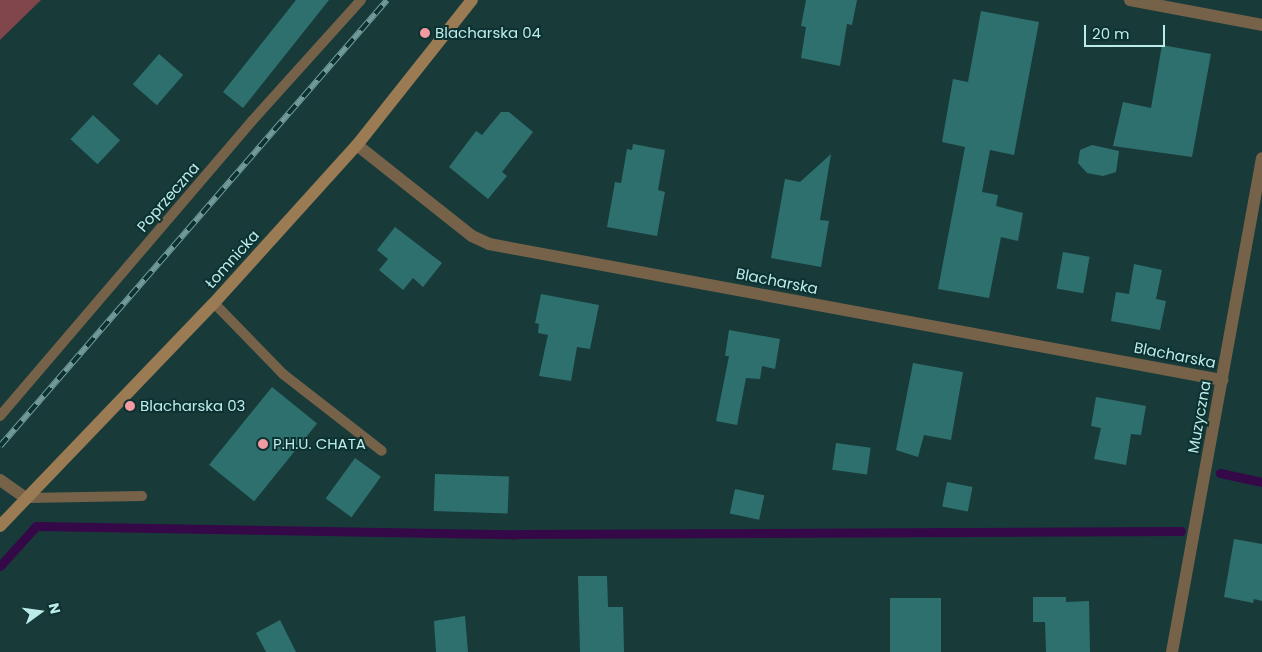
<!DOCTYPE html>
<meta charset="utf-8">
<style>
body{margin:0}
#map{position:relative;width:1262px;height:652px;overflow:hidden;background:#183b3a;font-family:Poppins,sans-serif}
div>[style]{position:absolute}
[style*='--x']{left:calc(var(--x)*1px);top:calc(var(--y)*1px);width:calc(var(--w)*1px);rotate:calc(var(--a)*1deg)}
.green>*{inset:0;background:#81454c}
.stream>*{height:9px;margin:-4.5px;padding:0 4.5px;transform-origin:4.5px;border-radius:4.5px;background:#350947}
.building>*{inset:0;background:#2e706e;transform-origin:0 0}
.lane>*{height:10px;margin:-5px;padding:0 5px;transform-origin:5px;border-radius:5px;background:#766249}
.street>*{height:12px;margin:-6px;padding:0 6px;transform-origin:6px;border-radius:6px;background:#766249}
.secondary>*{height:12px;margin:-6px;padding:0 6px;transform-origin:6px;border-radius:6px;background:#9a7b53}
.rail>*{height:5.5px;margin-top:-2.75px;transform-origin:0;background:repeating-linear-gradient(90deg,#0d3130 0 11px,#719b9a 0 22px);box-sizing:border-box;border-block:1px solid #719b9a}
.dots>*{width:14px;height:14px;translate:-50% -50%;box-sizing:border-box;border:2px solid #0d3130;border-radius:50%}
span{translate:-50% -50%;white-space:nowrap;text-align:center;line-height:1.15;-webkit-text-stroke:4px #0d3130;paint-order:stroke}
.poi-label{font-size:15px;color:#bbecea}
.left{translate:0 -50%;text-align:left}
.street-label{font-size:15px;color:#bbecea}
.north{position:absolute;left:15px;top:587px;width:50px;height:50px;-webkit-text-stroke:4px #0d3130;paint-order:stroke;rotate:76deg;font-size:14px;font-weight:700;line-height:20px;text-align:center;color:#bbecea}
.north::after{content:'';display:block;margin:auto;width:18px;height:22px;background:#bbecea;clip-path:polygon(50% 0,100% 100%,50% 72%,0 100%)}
.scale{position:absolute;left:1084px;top:25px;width:81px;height:22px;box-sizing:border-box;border:2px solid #bbecea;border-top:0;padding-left:6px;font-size:15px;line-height:18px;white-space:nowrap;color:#bbecea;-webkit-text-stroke:4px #0d3130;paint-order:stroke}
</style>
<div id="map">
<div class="green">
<i style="clip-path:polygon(0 0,41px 0,0 40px)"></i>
</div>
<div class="stream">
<i style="--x:1220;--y:473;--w:43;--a:12.1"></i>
<i style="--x:0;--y:566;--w:54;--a:-48"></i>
<i style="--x:36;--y:526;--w:480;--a:1"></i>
<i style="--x:516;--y:534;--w:665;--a:-0.26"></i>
</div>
<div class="building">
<i style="clip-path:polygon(296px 0,329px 0,243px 108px,223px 92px)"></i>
<i style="clip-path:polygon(806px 0,857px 0,852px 25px,847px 24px,840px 66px,801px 58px,806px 27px,801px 26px)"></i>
<i style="clip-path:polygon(981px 11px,1039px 22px,1014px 155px,990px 150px,982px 192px,998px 195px,996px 206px,1023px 213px,1018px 241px,1001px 237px,989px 298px,938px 289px,965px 147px,942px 142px,953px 79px,968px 82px)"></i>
<i style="clip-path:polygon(1162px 45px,1211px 54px,1192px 157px,1113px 146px,1123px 102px,1151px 108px)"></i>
<i style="left:159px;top:54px;width:32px;height:40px;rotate:41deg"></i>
<i style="clip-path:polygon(501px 112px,509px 112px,533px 132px,502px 172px,507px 176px,488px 199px,449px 167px,476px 131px,482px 135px)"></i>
<i style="left:93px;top:115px;width:37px;height:33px;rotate:43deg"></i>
<i style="clip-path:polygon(633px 144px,665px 150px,658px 190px,665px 192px,657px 236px,607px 227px,615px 182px,621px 183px,627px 149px,632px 150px)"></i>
<i style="clip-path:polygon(1092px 145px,1119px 151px,1116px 172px,1103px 176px,1087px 173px,1078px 163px,1080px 150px)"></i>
<i style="clip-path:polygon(831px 154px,820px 220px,829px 221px,821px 267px,771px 258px,785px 179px,800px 182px)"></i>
<i style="clip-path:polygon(395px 227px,442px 263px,423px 287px,413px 278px,403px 290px,379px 270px,388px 259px,377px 250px)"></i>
<i style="left:1063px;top:252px;width:27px;height:37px;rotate:10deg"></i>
<i style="clip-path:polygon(1134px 264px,1162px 270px,1156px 299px,1166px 301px,1160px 330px,1111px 321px,1116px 292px,1129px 294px)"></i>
<i style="clip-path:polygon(541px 294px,599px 305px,590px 349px,577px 347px,571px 381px,539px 376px,548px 335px,538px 333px,539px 324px,535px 323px)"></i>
<i style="clip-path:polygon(729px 330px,780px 339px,775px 369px,762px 366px,760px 379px,746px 378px,737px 425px,716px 421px,729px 356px,725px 356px)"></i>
<i style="clip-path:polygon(913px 363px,963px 372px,951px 440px,924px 435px,918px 457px,896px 450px)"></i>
<i style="left:272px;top:387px;width:58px;height:100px;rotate:39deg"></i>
<i style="clip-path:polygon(1096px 397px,1146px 406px,1141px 435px,1131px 434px,1126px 465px,1094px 459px,1101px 428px,1091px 426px)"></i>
<i style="left:836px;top:443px;width:35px;height:27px;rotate:8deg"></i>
<i style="left:355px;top:458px;width:32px;height:50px;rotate:36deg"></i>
<i style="left:435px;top:474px;width:74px;height:37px;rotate:2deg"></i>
<i style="left:947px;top:482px;width:26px;height:25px;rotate:11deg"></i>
<i style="left:735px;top:489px;width:30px;height:25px;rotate:12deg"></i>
<i style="clip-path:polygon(1234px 539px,1262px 544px,1262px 601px,1254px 599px,1253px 603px,1224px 597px)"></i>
<i style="clip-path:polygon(578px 576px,607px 576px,608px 607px,623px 607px,624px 652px,580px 652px)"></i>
<i style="clip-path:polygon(1033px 597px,1066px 597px,1066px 602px,1089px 601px,1090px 652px,1046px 652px,1045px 622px,1033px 622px)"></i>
<i style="left:890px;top:598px;width:51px;height:54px"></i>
<i style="clip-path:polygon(465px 616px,468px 652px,436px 652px,434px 621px)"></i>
<i style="clip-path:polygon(280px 620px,296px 652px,266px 652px,256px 633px)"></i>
</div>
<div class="lane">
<i style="--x:214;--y:303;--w:99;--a:45.8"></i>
<i style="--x:283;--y:374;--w:125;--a:37.9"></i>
<i style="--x:0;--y:416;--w:388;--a:-49.5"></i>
<i style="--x:252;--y:121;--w:163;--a:-48"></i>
<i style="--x:26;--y:498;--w:116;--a:-1"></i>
</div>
<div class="street">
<i style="--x:1130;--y:0;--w:134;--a:10.7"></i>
<i style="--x:357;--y:145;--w:147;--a:38.4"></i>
<i style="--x:472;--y:236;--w:19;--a:25"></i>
<i style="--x:489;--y:244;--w:746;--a:10.51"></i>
<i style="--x:0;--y:480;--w:32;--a:35"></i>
<i style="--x:1172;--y:652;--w:502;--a:-79.67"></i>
</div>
<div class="secondary">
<i style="--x:0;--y:526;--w:309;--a:-46.2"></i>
<i style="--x:214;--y:303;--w:213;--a:-47.9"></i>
<i style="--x:357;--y:145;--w:185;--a:-51.6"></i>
</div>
<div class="rail">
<i style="--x:0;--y:446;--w:590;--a:-49.05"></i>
</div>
<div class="dots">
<i style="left:425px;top:33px;background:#f49aa3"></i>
<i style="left:130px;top:406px;background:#f49aa3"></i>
<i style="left:263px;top:444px;background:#f49aa3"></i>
</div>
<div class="poi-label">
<span class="left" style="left:435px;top:33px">Blacharska 04</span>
<span class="left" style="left:140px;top:406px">Blacharska 03</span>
<span class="left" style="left:273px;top:444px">P.H.U. CHATA</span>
</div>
<div class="street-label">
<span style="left:168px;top:197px;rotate:-49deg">Poprzeczna</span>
<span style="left:232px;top:259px;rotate:-48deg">Łomnicka</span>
<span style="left:777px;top:281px;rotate:11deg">Blacharska</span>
<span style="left:1175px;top:355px;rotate:11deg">Blacharska</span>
<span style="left:1199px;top:417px;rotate:-80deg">Muzyczna</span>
</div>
<div class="north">N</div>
<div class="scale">20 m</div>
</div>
